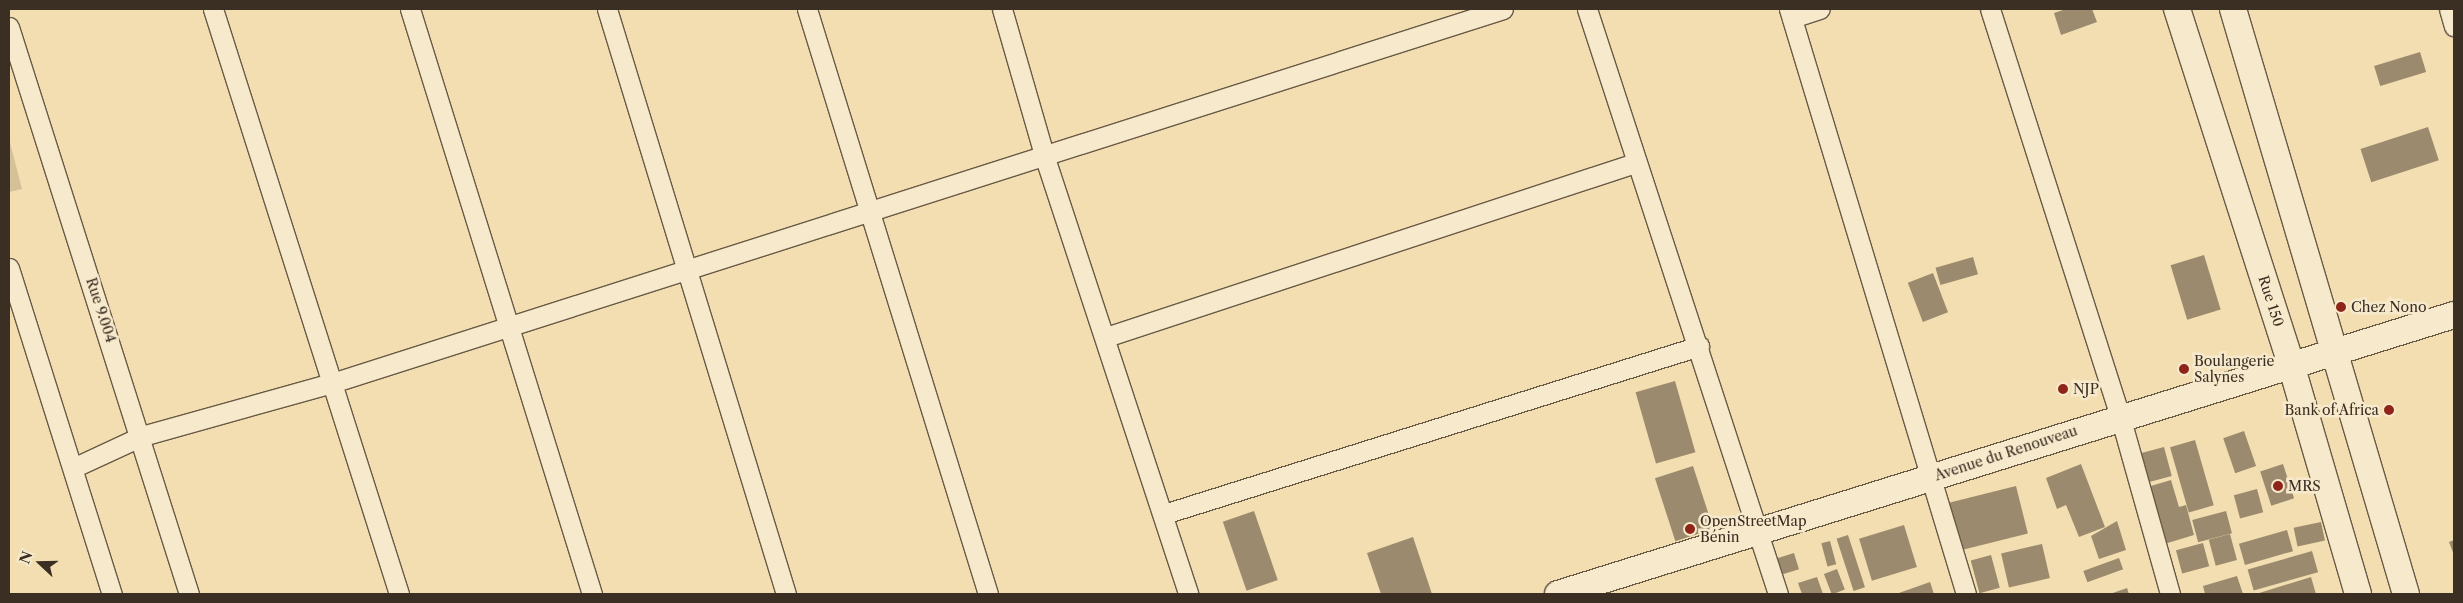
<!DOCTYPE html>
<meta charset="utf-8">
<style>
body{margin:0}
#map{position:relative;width:2463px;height:603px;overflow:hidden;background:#f3deb1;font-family:"Libre Caslon Text",serif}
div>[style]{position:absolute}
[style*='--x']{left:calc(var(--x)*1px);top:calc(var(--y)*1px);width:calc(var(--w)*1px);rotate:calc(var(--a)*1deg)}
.green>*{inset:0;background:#d4c099}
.building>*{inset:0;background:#9b8a6d;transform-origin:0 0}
.roads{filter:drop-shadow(1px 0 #695a46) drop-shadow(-1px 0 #695a46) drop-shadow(0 1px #695a46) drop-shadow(0 -1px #695a46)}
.minor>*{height:19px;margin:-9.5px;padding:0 9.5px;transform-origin:9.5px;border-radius:9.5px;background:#f7eacc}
.secondary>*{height:26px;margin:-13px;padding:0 13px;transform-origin:13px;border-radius:13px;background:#f7eacc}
.dots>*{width:14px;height:14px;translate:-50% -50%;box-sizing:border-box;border:2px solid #f7eacc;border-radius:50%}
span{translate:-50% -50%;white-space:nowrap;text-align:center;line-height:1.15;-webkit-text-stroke:5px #f7eacc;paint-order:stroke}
.street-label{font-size:14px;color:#3b2e23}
.poi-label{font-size:14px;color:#3b2e23}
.left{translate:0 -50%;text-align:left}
.right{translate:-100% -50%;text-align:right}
.frame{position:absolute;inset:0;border:10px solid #3b2e23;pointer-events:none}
.north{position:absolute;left:15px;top:538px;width:50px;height:50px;-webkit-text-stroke:4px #f7eacc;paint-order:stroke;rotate:291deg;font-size:14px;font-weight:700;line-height:20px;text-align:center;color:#3b2e23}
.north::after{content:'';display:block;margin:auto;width:18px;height:22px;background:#3b2e23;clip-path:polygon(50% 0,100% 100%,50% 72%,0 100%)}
</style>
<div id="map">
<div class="green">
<i style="clip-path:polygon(9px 139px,22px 189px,9px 192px)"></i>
</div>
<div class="building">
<i style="clip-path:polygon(2066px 9px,2092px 9px,2097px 22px,2061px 35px,2054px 13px)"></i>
<i style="left:2420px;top:52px;width:21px;height:48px;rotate:73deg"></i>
<i style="left:2428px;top:127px;width:35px;height:71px;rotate:72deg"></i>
<i style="left:2204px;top:255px;width:57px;height:35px;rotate:73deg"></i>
<i style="left:1973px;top:257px;width:18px;height:39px;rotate:74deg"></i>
<i style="left:1933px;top:273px;width:42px;height:27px;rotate:69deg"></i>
<i style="left:1675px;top:381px;width:74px;height:41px;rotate:74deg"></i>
<i style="left:2244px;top:431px;width:37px;height:22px;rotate:71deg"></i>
<i style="left:2195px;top:440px;width:68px;height:26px;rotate:74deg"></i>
<i style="left:2164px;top:447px;width:30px;height:31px;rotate:75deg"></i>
<i style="clip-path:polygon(2081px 464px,2105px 527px,2079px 537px,2066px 505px,2057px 509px,2046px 478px)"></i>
<i style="left:2283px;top:464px;width:36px;height:24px;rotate:72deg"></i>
<i style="left:1693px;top:466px;width:66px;height:40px;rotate:72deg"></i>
<i style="clip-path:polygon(2171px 480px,2179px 507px,2186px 505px,2194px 535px,2161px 545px,2144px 488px)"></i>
<i style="left:2016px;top:486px;width:49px;height:69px;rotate:76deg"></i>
<i style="left:2257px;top:489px;width:24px;height:24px;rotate:75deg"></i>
<i style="left:1254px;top:511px;width:73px;height:33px;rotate:71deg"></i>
<i style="left:2226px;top:511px;width:23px;height:35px;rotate:75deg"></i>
<i style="clip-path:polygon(2117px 521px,2126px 550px,2099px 559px,2091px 536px)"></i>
<i style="left:2321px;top:522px;width:19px;height:28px;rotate:78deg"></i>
<i style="left:1904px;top:525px;width:44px;height:47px;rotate:73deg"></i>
<i style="left:2287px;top:530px;width:22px;height:50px;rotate:74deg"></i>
<i style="left:2230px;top:534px;width:27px;height:22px;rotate:75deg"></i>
<i style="left:1848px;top:535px;width:55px;height:12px;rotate:72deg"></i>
<i style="clip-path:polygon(1413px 537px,1432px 594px,1381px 594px,1367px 553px)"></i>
<i style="clip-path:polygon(2454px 540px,2454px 555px,2449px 542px)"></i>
<i style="left:1830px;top:541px;width:24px;height:9px;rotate:75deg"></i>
<i style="left:2203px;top:543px;width:24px;height:28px;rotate:75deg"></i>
<i style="left:2042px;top:544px;width:35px;height:42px;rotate:77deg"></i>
<i style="left:2312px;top:551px;width:22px;height:67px;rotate:74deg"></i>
<i style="left:1794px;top:553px;width:17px;height:34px;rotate:73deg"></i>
<i style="left:1991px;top:555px;width:34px;height:21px;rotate:75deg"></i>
<i style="left:2119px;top:558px;width:12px;height:38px;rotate:70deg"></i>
<i style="left:1837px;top:569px;width:22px;height:14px;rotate:69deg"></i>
<i style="clip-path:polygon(2237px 576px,2243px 594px,2205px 594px,2203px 586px)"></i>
<i style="clip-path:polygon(1817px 577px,1823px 594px,1802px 594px,1798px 583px)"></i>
<i style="clip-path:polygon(2311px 577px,2316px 594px,2256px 594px)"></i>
<i style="clip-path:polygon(1930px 582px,1934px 594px,1896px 594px)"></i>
<i style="clip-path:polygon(2127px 588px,2129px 594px,2110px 594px)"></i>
</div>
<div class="roads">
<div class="minor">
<i style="--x:213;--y:9;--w:614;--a:72.36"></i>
<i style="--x:410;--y:9;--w:613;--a:72.72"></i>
<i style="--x:607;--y:9;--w:612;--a:72.99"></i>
<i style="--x:807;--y:9;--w:612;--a:72.81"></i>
<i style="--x:1002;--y:9;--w:155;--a:73.9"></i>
<i style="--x:1045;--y:158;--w:459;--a:71.8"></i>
<i style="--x:1587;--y:9;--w:615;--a:71.92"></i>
<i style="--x:1789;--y:9;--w:611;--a:73.17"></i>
<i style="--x:1990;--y:9;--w:427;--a:72.3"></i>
<i style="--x:2120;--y:416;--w:185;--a:74.3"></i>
<i style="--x:2449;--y:9;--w:18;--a:74"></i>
<i style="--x:1792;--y:18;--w:29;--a:-18"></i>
<i style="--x:9;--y:27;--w:595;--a:72.39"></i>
<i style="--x:9;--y:268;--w:342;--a:72.5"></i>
<i style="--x:1106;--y:337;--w:557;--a:-18.21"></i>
<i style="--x:75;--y:467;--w:74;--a:-24.8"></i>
<i style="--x:142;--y:436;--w:197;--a:-15.6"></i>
<i style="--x:332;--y:383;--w:1229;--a:-17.71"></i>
<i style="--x:1164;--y:514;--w:561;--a:-17.43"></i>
</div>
<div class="secondary">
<i style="--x:2177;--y:9;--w:377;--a:72.2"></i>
<i style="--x:2292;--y:368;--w:235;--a:73.7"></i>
<i style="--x:2233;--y:9;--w:610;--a:73.53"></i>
<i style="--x:1558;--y:594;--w:938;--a:-17.3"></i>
</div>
</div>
<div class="dots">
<i style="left:2341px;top:307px;background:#8f2418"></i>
<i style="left:2184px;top:369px;background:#8f2418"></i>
<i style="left:2063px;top:389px;background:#8f2418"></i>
<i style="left:2389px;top:410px;background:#8f2418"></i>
<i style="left:2278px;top:486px;background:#8f2418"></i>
<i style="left:1690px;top:529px;background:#8f2418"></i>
</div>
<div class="street-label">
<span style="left:2271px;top:301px;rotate:72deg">Rue 150</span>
<span style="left:101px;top:310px;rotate:72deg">Rue 9.004</span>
<span style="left:2006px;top:453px;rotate:-18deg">Avenue du Renouveau</span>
</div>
<div class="poi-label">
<span class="left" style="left:2351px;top:307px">Chez Nono</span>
<span class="left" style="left:2194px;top:369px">Boulangerie<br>Salynes</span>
<span class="left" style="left:2073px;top:389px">NJP</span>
<span class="right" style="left:2379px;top:410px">Bank of Africa</span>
<span class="left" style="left:2288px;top:486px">MRS</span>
<span class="left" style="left:1700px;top:529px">OpenStreetMap<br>Bénin</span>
</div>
<div class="frame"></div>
<div class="north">N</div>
</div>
